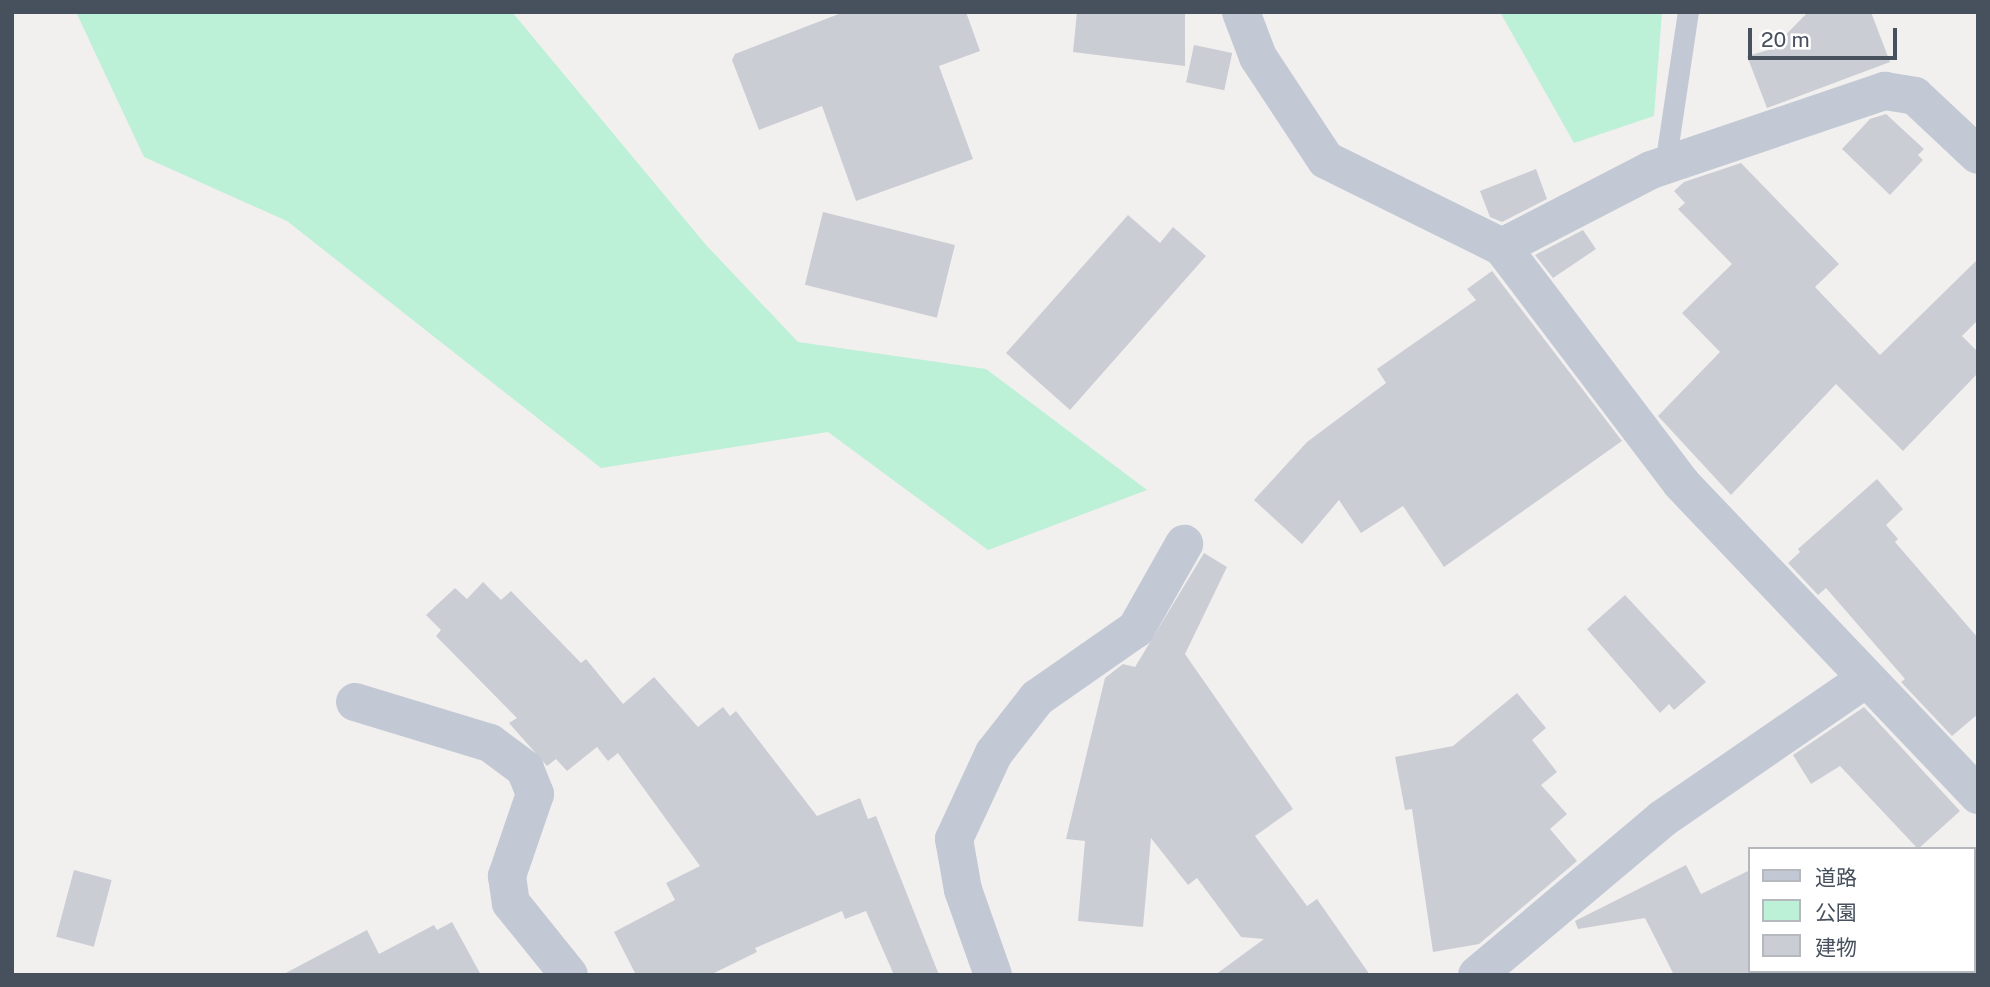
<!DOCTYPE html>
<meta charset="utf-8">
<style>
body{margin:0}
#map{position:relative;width:1990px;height:987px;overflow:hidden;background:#f2efef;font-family:"Public Sans","Noto Sans JP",sans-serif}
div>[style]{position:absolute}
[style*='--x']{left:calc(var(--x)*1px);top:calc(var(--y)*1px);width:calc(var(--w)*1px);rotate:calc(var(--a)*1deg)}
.green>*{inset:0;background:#bcf0d7}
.building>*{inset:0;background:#cbcdd5;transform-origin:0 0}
.lane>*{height:21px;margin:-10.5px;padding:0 10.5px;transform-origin:10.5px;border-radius:10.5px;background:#c2c9d4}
.street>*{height:38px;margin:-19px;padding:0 19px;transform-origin:19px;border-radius:19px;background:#c2c9d4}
span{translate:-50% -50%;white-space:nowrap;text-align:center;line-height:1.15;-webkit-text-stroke:5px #fff;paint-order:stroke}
.frame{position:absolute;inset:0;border:14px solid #47505d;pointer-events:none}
.legend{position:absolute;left:1748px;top:847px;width:228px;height:126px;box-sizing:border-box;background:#fff;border:2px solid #b5b9be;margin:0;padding:9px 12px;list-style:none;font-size:21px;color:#47505d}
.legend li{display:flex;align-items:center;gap:14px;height:35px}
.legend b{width:35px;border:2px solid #b5b9be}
.scale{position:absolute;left:1748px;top:28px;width:149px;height:32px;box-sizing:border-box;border:4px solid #47505d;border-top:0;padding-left:9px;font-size:21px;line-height:24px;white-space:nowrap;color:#47505d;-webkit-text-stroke:5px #fff;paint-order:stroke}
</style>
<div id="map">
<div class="green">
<i style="clip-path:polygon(76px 12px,512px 12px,706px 245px,798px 342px,986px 369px,1147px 490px,988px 550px,828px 432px,601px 468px,287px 221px,144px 157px)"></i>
<i style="clip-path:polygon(1500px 12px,1662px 12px,1654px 116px,1574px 143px)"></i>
</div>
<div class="building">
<i style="clip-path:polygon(844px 12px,966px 12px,980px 51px,939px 66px,973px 159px,856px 201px,822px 106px,759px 130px,732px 60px,735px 54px)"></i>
<i style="clip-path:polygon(1077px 12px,1185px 12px,1185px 66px,1073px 52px)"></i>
<i style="clip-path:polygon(1808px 12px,1871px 12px,1890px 62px,1767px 108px,1747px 56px,1772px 49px)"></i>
<i style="left:1194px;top:45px;width:39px;height:38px;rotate:12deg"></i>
<i style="clip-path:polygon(1886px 114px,1924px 149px,1918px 155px,1923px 160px,1890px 195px,1842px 149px,1870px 119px)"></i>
<i style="clip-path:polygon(1741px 163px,1839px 264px,1815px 287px,1880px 355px,1978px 259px,1978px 320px,1962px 336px,1978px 352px,1978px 373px,1903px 451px,1836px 384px,1731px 495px,1658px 416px,1720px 352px,1682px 313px,1732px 264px,1678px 209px,1685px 203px,1674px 191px,1684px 182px)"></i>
<i style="clip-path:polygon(1536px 169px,1547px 199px,1502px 222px,1490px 217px,1480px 191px)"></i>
<i style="left:823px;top:212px;width:136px;height:75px;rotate:14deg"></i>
<i style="clip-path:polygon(1128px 215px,1160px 243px,1173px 227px,1206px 256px,1070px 410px,1006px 353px)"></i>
<i style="clip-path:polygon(1583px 230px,1596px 249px,1553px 278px,1535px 255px)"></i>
<i style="clip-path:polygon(1492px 271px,1622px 441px,1444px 567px,1403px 506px,1361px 533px,1339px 500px,1302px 544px,1254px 500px,1307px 442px,1386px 383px,1377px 369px,1476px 300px,1467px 289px)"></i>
<i style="clip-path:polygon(1877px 479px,1903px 509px,1886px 525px,1898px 539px,1895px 542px,1978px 638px,1978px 714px,1952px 736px,1901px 682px,1905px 679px,1826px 588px,1818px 595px,1788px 563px,1800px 552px,1798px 549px)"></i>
<i style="clip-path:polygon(1204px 553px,1227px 567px,1185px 654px,1293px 809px,1255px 836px,1307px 906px,1317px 899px,1370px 975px,1215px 975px,1264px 939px,1241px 937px,1197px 878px,1188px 885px,1151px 838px,1143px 927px,1078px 921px,1085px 841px,1066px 839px,1105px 678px,1123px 664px,1135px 667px)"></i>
<i style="clip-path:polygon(483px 582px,501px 600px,511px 591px,581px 663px,586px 659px,623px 704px,654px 677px,698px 727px,723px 707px,730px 716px,736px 711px,817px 816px,860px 798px,868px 819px,876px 816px,939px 975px,894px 975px,866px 911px,845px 919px,842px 911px,755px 948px,757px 952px,710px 975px,636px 975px,614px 932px,675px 900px,666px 883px,700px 866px,618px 753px,608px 761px,597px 747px,567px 771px,556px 759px,547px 766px,509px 723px,517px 718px,436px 636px,441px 630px,426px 615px,455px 588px,467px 599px)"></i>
<i style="clip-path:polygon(1625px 595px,1706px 682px,1674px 710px,1669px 704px,1660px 713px,1587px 629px)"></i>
<i style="clip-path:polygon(1517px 693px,1546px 728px,1532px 740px,1557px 772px,1541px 785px,1567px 814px,1550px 829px,1577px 861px,1479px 944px,1433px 952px,1412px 809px,1405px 810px,1395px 757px,1453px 746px)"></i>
<i style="clip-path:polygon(1864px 707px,1960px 811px,1918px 849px,1840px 766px,1811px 784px,1793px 755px)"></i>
<i style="clip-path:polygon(1686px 865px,1701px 894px,1750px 870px,1750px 975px,1674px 975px,1645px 918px,1578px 929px,1575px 921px)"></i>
<i style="left:74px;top:870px;width:39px;height:69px;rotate:15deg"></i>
<i style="clip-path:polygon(452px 922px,481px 975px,282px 975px,367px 930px,379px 954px,434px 925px,437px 930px)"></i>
</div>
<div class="lane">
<i style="--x:1665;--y:165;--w:155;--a:-81.5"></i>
</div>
<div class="street">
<i style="--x:1241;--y:12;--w:48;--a:69.3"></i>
<i style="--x:1258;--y:57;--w:123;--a:56.6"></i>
<i style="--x:1326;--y:160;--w:196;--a:26.3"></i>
<i style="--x:1502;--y:247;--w:296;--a:52.8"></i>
<i style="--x:1681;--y:483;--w:431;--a:46.4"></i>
<i style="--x:1502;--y:247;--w:168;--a:-27.3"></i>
<i style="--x:1651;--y:170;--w:247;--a:-18.7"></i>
<i style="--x:1885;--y:91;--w:30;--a:9"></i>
<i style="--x:1915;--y:96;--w:86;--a:43.1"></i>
<i style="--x:355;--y:702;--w:141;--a:16.9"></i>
<i style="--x:490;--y:743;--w:44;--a:36.6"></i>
<i style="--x:525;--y:769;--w:27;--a:68"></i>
<i style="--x:535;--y:794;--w:87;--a:108.9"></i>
<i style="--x:507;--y:876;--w:27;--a:82"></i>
<i style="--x:511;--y:903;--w:92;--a:51.1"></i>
<i style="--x:993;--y:975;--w:90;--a:-109.4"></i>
<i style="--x:963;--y:890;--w:52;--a:-100"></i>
<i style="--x:954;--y:839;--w:95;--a:-65.1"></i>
<i style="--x:994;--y:753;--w:70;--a:-52"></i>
<i style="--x:1037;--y:698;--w:121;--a:-34.9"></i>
<i style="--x:1136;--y:629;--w:98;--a:-60.5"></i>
<i style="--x:1477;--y:975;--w:242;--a:-40.1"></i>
<i style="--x:1662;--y:819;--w:247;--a:-34.5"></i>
</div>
<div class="frame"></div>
<ul class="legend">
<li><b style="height:9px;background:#c2c9d4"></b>道路</li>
<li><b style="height:19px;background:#bcf0d7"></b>公園</li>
<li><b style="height:19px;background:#cbcdd5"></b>建物</li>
</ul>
<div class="scale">20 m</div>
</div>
